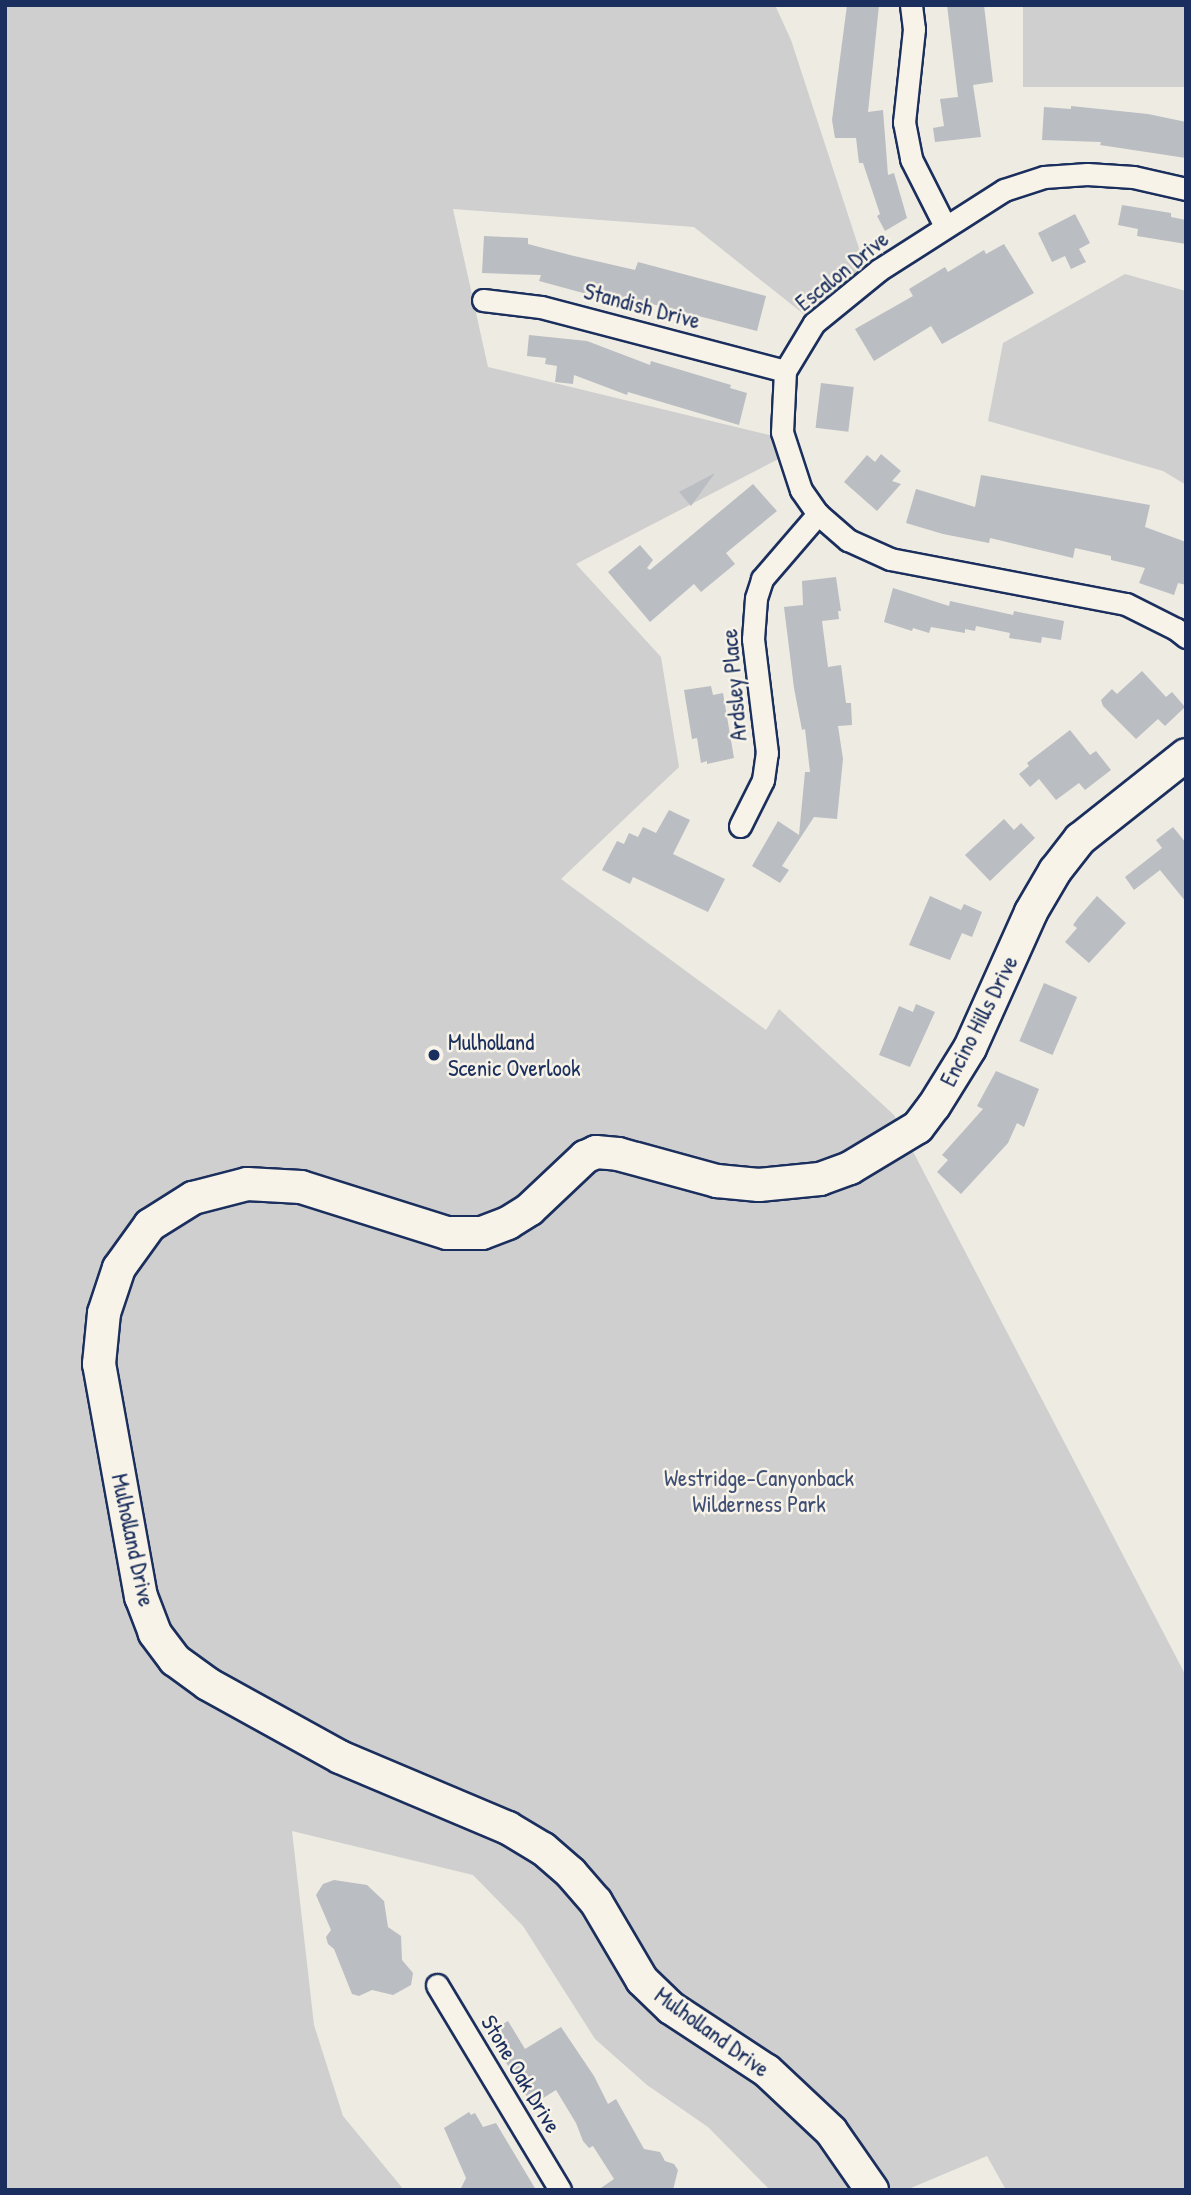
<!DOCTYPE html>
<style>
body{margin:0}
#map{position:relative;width:1191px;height:2195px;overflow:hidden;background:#eeebe2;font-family:"Patrick Hand",sans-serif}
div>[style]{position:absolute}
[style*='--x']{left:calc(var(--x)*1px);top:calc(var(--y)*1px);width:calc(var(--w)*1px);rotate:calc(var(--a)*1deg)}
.green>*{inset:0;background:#cfcfcf;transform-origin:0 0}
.building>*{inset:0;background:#babdc2;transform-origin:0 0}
.roads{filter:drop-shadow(2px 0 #1b2f5e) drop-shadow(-2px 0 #1b2f5e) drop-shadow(0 2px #1b2f5e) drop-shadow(0 -2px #1b2f5e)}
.minor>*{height:21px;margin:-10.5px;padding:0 10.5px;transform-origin:10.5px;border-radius:10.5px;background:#f7f3e8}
.secondary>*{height:32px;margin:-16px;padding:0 16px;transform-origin:16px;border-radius:16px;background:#f7f3e8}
.dots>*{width:19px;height:19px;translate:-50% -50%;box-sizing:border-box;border:4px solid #f7f3e8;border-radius:50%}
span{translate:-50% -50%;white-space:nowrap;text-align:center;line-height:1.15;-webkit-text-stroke:5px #f7f3e8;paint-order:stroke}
.street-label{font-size:23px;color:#1b2f5e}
.poi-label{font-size:23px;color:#1b2f5e}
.left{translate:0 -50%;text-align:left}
.park-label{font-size:23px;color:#3f4f75}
.frame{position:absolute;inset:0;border:7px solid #1b2f5e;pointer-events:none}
</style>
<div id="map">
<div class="green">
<i style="clip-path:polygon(5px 5px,775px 5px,791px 40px,868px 276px,811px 320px,694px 227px,453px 209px,488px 367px,782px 438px,786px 455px,576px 564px,661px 657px,679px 767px,561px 879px,766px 1030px,779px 1009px,894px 1115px,1186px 1676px,1186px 2190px,1006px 2190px,987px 2156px,906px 2190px,770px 2190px,708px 2127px,647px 2085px,595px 2039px,523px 1926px,473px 1875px,292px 1831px,314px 2025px,343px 2116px,404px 2190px,5px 2190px)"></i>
<i style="left:1023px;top:5px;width:163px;height:82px"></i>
<i style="clip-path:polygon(1125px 274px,1186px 291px,1186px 485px,1163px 471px,988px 421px,1003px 343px)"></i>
</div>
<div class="building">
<i style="clip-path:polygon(847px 5px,879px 5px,868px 112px,883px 110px,888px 175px,894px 173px,907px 218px,885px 231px,877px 216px,880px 214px,863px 163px,859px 163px,856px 138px,835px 138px,832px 120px)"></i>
<i style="clip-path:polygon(947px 5px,984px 5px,993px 82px,973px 85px,981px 137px,935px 142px,933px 128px,944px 126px,940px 99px,958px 97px)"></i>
<i style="clip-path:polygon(1071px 106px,1148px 114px,1186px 122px,1186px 158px,1100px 145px,1101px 142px,1042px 140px,1044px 107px,1071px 109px)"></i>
<i style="clip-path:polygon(1122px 205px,1171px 213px,1171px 217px,1186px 220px,1186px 244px,1137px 236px,1138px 229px,1118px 225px)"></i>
<i style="clip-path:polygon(1075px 214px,1090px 243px,1079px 249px,1086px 262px,1071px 269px,1065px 256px,1052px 262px,1038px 233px)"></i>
<i style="clip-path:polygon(484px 236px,528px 238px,528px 244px,570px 255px,635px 270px,638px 262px,766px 296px,757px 331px,648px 303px,646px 310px,539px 281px,541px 275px,482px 273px)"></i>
<i style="clip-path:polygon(1004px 244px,1034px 293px,942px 344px,931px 326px,874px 361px,855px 329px,913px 296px,909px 289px,945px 267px,948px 272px,984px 250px,986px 254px)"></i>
<i style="clip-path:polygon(529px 335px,587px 341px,650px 365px,651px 361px,731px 385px,730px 388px,747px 393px,739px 425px,628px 392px,627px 395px,574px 375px,573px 384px,555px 382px,557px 366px,545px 364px,546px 358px,527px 356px)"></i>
<i style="left:821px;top:383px;width:33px;height:45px;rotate:7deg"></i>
<i style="clip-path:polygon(881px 454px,901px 471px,892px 481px,901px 484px,877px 511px,844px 482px,867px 455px,875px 462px)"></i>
<i style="clip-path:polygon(715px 473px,691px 506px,679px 492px)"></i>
<i style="clip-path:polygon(981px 475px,1150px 505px,1145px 527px,1186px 542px,1186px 585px,1178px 583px,1174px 595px,1139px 583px,1145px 568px,1111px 560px,1111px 556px,1075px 548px,1073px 558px,990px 538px,989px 543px,943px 534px,906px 523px,916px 489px,975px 507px)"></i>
<i style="clip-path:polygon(753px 484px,777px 511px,726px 553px,735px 564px,701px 592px,694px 584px,650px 622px,608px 572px,640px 545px,653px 560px,647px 568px,650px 570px)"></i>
<i style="clip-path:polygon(836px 577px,841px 611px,838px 611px,839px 619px,822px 621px,828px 667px,841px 665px,846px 703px,851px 703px,852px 725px,838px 726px,843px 759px,837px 819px,814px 817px,782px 866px,789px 870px,780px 883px,752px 866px,778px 821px,799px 835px,805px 772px,810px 772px,805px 729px,802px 730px,794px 688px,784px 607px,803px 605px,802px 581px)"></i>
<i style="clip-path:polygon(893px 588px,949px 606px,950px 601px,1013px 615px,1014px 611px,1064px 621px,1061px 640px,1042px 637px,1041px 643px,1009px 638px,1010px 633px,976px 626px,975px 631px,965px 629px,965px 633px,931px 627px,929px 633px,913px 628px,912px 631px,884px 622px)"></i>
<i style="clip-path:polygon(1142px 671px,1166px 697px,1172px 692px,1185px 707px,1165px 726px,1158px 719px,1136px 739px,1103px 706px,1101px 700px,1112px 689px,1117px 694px)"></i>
<i style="clip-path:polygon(711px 686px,713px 695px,723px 693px,734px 758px,707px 764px,707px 761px,701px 763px,697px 738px,692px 739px,684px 690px)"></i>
<i style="clip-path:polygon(1070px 730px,1090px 755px,1096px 751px,1111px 770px,1085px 790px,1079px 783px,1056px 800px,1039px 779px,1030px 787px,1019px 774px,1029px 766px,1027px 763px)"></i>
<i style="clip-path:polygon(669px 810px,690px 820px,673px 854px,725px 879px,708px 912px,633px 877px,630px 884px,602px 870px,617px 841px,624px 844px,629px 833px,638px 837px,643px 827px,656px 833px)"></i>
<i style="clip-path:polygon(1004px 819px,1014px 830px,1021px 823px,1035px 838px,990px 881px,965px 855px)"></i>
<i style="clip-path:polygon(1173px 827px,1186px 843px,1186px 902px,1160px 870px,1134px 890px,1125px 877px,1162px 848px,1156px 840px)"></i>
<i style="clip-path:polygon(930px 896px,961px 910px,964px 904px,982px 912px,972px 937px,962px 933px,950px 960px,909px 945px)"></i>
<i style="clip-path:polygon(1097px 896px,1126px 923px,1089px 963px,1065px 942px,1077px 928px,1073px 925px,1078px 918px)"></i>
<i style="left:1044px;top:983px;width:36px;height:63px;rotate:23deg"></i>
<i style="clip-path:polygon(916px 1004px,935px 1012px,910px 1067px,879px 1055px,899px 1006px,913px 1012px)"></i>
<i style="clip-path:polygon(996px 1071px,1039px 1089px,1024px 1127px,1017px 1123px,1008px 1143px,961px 1194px,937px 1172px,948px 1160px,942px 1155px,983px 1109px,977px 1106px)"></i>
<i style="clip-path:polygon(334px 1880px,367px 1885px,384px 1901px,388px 1927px,401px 1936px,402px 1960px,413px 1973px,411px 1985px,393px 1995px,372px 1990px,359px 1996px,352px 1994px,334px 1949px,328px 1944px,326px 1937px,331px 1930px,316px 1895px,323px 1884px)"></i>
<i style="clip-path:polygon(508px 2021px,525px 2049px,561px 2027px,594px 2076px,608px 2104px,616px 2099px,644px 2149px,660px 2152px,665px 2161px,674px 2164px,678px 2170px,673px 2190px,598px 2190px,614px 2179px,593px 2146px,589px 2148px,583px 2141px,576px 2123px,556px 2090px,532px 2105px,488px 2033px)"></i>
<i style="clip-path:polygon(469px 2112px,471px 2115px,475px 2113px,483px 2127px,496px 2123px,536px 2190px,460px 2190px,466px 2178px,444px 2128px)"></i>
</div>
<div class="roads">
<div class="minor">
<i style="--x:911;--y:5;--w:24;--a:83"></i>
<i style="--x:914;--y:29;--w:94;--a:96.1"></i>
<i style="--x:904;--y:122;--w:38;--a:79"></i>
<i style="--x:911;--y:159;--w:75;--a:63.1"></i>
<i style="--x:1186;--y:189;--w:54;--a:-167.2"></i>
<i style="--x:1133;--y:177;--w:46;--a:-176.3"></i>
<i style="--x:1087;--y:174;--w:43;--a:176"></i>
<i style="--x:1044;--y:177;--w:42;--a:162"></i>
<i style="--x:1004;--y:190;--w:148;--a:147.4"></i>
<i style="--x:879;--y:270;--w:84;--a:140.8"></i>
<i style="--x:814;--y:323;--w:56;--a:121.1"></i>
<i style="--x:785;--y:371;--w:61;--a:92.8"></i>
<i style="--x:782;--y:432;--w:61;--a:71.9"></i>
<i style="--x:801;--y:490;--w:29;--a:55"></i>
<i style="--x:818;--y:514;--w:40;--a:41"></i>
<i style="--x:848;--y:540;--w:46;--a:24.3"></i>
<i style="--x:890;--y:559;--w:240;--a:10.8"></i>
<i style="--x:1126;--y:604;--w:56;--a:26.6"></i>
<i style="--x:1176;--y:629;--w:13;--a:39"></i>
<i style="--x:483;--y:300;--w:58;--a:6.9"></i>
<i style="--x:541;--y:307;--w:252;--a:14.7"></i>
<i style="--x:740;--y:826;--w:51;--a:-63.4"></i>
<i style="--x:763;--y:780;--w:27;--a:-82"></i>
<i style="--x:767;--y:753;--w:115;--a:-97"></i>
<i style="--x:753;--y:639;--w:41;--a:-85.8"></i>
<i style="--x:756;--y:598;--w:20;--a:-72"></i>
<i style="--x:762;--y:579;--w:86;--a:-49.3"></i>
<i style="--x:437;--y:1985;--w:239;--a:59"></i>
</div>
<div class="secondary">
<i style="--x:872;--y:2190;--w:72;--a:-124.8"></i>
<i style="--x:831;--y:2131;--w:88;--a:-136.8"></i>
<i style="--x:767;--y:2071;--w:115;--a:-146.7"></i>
<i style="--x:671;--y:2008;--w:40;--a:-136"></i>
<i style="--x:642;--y:1980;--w:91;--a:-120.5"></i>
<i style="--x:596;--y:1902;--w:38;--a:-131"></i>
<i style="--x:571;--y:1873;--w:37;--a:-139"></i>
<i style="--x:543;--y:1849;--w:41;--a:-149"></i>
<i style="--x:508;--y:1828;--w:182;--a:-157.1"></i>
<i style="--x:340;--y:1757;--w:151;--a:-151.1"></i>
<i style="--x:208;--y:1684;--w:41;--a:-144"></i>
<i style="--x:175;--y:1660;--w:34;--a:-127"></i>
<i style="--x:155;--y:1633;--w:39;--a:-111"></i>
<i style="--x:141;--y:1597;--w:237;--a:-100.2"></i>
<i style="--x:99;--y:1364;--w:51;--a:-84.4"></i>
<i style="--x:104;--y:1313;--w:47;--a:-71.6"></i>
<i style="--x:119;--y:1268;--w:53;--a:-54.2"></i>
<i style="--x:150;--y:1225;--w:51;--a:-32.1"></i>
<i style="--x:193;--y:1198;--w:56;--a:-14.5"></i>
<i style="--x:247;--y:1184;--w:54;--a:3.2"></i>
<i style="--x:301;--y:1187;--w:153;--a:17.5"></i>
<i style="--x:447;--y:1233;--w:35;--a:0"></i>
<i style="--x:482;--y:1233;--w:28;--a:-21"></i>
<i style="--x:508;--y:1223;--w:26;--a:-32"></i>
<i style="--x:530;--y:1209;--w:76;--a:-43.4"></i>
<i style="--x:585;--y:1157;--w:12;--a:-24"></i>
<i style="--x:596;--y:1152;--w:22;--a:5"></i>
<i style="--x:618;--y:1154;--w:103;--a:15.3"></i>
<i style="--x:717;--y:1181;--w:42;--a:5.4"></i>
<i style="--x:759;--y:1185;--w:61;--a:-5.6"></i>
<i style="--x:820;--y:1179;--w:32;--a:-20"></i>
<i style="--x:850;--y:1168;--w:79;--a:-31.1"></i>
<i style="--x:918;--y:1127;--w:26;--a:-53"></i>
<i style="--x:934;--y:1106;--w:68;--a:-58.2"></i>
<i style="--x:970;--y:1048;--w:149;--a:-65.8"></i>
<i style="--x:1031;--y:912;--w:48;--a:-59.7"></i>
<i style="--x:1055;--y:871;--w:41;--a:-52"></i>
<i style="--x:1080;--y:839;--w:135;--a:-38.4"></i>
</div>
</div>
<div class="dots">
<i style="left:434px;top:1055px;background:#1b2f5e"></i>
</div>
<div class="street-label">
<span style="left:842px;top:271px;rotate:-39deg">Escalon Drive</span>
<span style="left:642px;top:306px;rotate:15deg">Standish Drive</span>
<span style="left:734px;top:685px;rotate:-95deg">Ardsley Place</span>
<span style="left:979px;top:1021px;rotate:-63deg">Encino Hills Drive</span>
<span style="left:133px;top:1540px;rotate:78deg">Mulholland Drive</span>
<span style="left:712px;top:2032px;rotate:36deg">Mulholland Drive</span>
<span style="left:521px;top:2074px;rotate:59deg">Stone Oak Drive</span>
</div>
<div class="poi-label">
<span class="left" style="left:448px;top:1055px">Mulholland<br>Scenic Overlook</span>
</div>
<div class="park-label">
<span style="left:759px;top:1491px">Westridge-Canyonback<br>Wilderness Park</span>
</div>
<div class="frame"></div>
</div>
